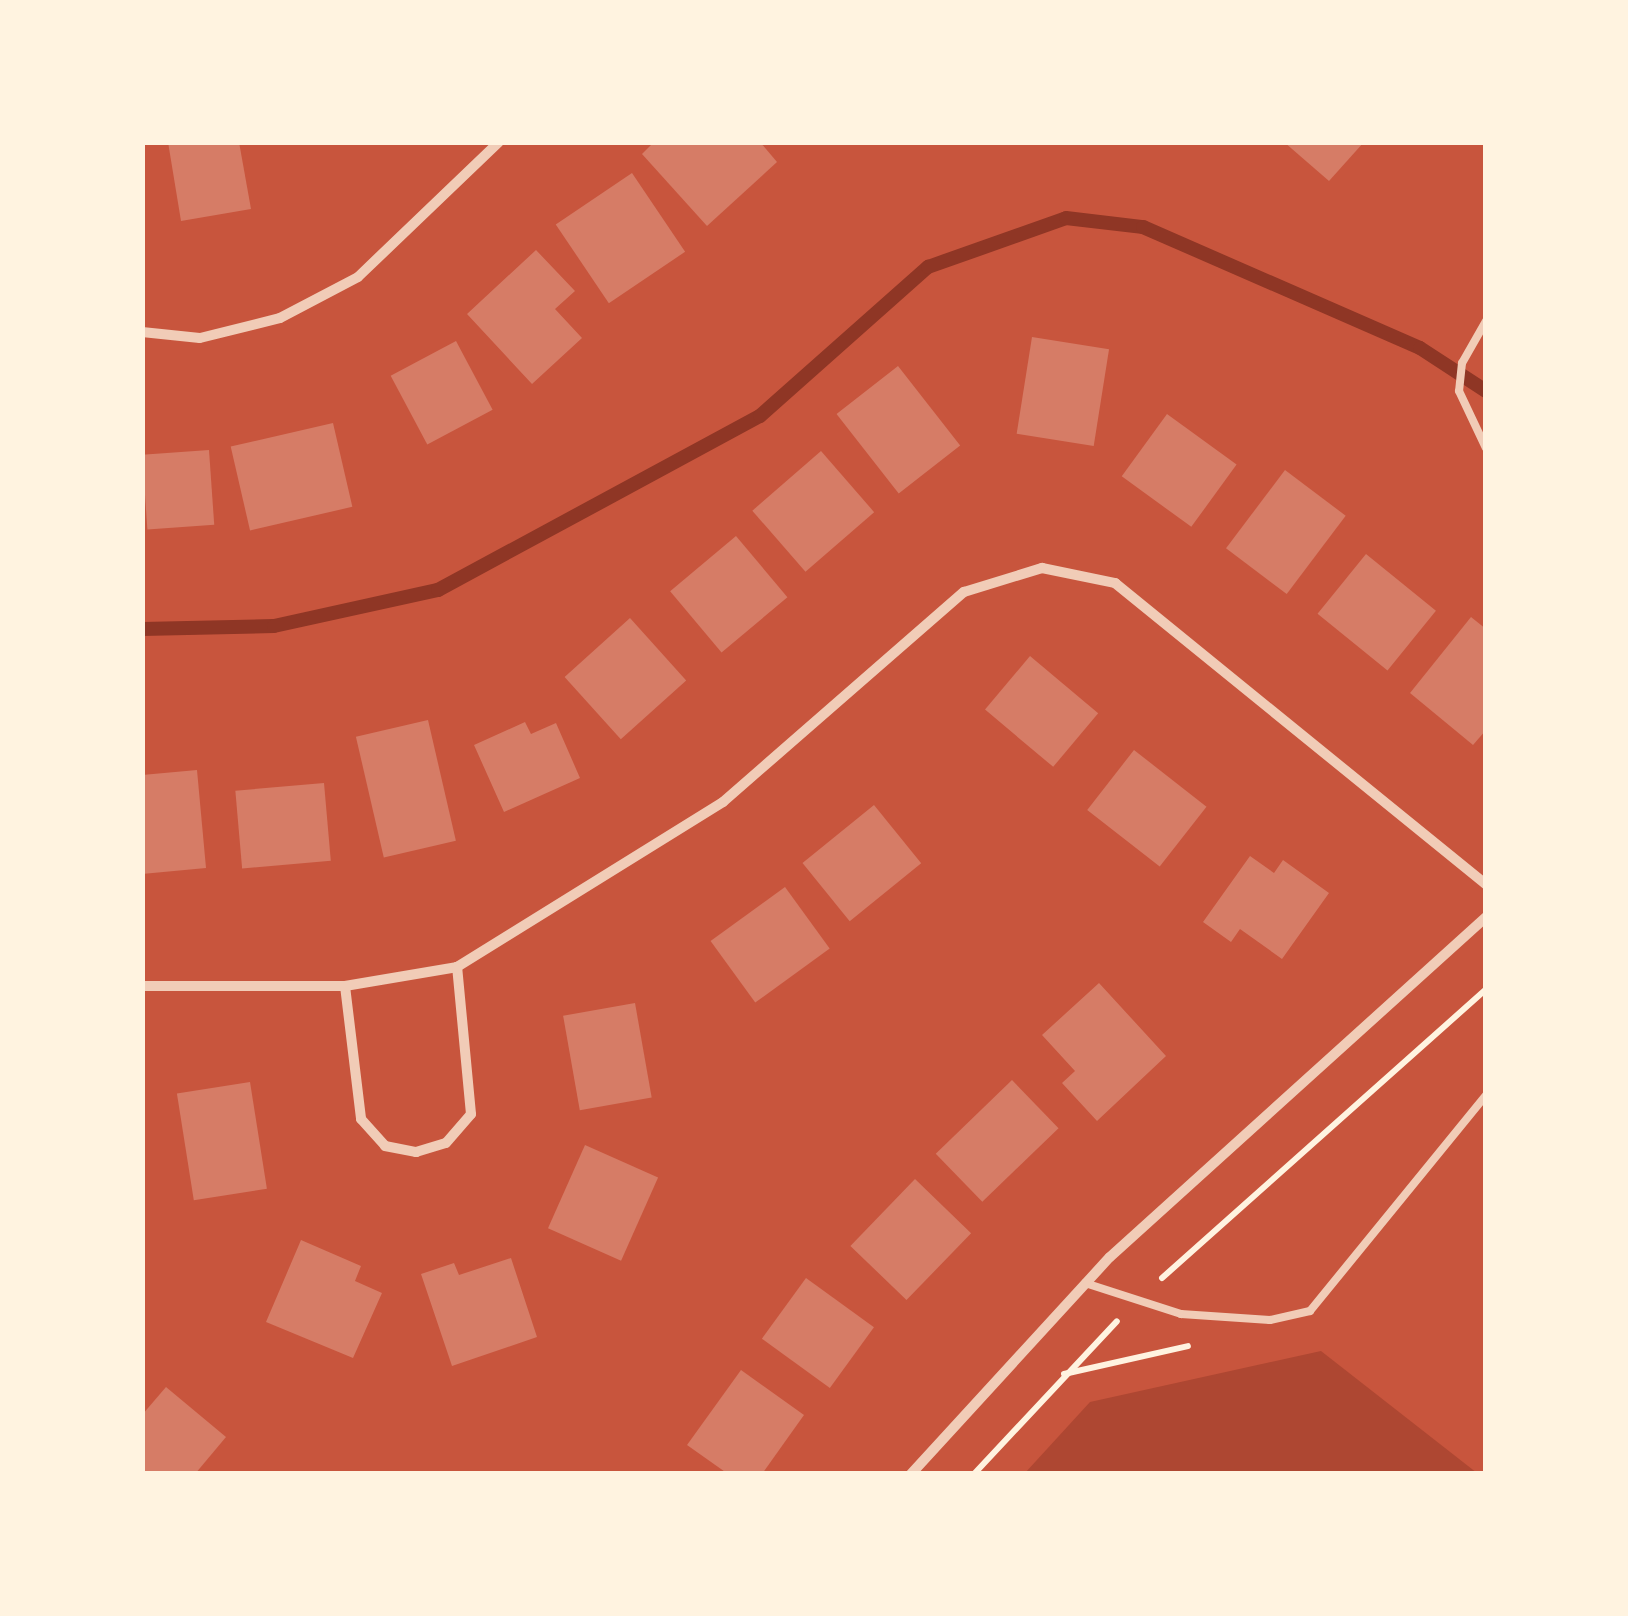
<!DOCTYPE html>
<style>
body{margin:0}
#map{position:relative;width:1628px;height:1616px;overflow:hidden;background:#c8553d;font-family:Poppins,sans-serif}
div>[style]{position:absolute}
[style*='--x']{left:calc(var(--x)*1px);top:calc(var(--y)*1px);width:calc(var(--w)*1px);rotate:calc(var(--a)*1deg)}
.green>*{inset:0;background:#ae4732}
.stream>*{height:14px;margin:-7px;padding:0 7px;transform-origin:7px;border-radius:7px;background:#8f3625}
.building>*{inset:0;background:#d67c66;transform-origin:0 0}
.path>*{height:6px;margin:-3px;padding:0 3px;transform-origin:3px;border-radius:3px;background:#fff3e0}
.service>*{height:8px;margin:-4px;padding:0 4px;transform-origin:4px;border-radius:4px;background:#f1ccb7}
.minor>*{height:10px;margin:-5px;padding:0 5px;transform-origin:5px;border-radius:5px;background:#f1ccb7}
span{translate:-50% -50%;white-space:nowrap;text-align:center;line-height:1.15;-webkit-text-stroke:8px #fff3e0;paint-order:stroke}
.frame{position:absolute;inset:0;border:145px solid #fff3e0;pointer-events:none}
</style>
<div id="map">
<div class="green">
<i style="clip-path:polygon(1321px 1351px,1477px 1473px,1025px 1473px,1090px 1402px)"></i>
</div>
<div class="stream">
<i style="--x:142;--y:629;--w:132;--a:-1.3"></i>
<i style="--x:274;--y:626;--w:168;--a:-12.4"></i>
<i style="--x:438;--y:590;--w:366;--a:-28.4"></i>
<i style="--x:760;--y:416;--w:225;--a:-41.6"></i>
<i style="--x:928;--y:267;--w:146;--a:-19.5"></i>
<i style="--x:1066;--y:218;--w:78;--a:6.7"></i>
<i style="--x:1143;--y:227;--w:302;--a:23.6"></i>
<i style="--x:1420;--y:348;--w:79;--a:33.1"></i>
</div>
<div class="building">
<i style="clip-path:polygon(168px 142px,239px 142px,251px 209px,181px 221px)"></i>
<i style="clip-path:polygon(654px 142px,760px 142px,777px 162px,707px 226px,642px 154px)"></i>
<i style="clip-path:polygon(1284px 142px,1364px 142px,1329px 181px)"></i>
<i style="left:632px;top:173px;width:95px;height:92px;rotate:56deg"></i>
<i style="clip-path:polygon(536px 250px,575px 291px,555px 309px,582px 338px,532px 384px,467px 314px)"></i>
<i style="left:1032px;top:337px;width:78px;height:98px;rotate:9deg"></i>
<i style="left:456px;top:341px;width:78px;height:74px;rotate:62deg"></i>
<i style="left:898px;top:366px;width:101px;height:78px;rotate:52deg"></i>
<i style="left:1167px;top:414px;width:86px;height:77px;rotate:36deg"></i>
<i style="left:333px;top:423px;width:86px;height:105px;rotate:77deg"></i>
<i style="left:209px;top:450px;width:75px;height:67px;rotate:86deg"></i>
<i style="left:821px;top:451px;width:81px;height:91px;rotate:49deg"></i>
<i style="left:1285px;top:470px;width:76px;height:98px;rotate:37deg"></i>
<i style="left:736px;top:536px;width:80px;height:86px;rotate:50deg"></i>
<i style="left:1366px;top:554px;width:90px;height:77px;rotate:39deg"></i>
<i style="clip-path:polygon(1471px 617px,1486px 629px,1486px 730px,1473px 745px,1410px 693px)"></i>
<i style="left:630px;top:618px;width:84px;height:88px;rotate:48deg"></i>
<i style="left:1030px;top:656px;width:89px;height:70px;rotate:40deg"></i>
<i style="left:428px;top:720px;width:124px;height:74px;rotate:77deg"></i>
<i style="clip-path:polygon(525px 722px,531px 734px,556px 723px,580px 778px,504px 812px,474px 745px)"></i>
<i style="left:1134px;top:750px;width:92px;height:76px;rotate:38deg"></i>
<i style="clip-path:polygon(197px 770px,206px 868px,142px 874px,142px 775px)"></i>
<i style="left:324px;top:783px;width:78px;height:89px;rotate:85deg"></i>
<i style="left:874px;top:805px;width:75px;height:92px;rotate:51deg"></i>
<i style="clip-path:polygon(1250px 856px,1274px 873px,1283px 860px,1329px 893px,1282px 959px,1240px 929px,1231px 942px,1203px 922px)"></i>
<i style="left:785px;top:887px;width:76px;height:92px;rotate:54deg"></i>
<i style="clip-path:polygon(1099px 983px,1166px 1056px,1097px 1121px,1062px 1083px,1075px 1071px,1042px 1035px)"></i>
<i style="left:635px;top:1003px;width:96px;height:73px;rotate:80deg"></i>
<i style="left:1012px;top:1080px;width:67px;height:106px;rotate:46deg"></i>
<i style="left:250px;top:1082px;width:108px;height:74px;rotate:81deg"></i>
<i style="left:585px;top:1145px;width:80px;height:91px;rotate:24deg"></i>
<i style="left:915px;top:1179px;width:78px;height:93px;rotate:44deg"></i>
<i style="clip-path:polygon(301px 1240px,361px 1266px,355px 1281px,382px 1293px,353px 1358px,266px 1322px)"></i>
<i style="clip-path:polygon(511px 1258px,537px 1337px,452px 1366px,421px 1274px,454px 1263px,459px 1275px)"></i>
<i style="left:806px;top:1278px;width:84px;height:75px;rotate:36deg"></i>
<i style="clip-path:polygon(741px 1370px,804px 1415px,762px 1474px,728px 1474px,687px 1445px)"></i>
<i style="clip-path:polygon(166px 1387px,226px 1437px,195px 1474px,142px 1474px,142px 1415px)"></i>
</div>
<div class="path">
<i style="--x:1162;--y:1278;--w:434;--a:-41.7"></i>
<i style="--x:1064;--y:1374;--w:127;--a:-12.7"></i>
<i style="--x:974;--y:1474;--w:209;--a:-46.9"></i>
</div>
<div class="service">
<i style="--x:1486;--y:321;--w:48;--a:119.7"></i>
<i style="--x:1462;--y:363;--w:28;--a:96"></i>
<i style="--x:1459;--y:391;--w:63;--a:64.7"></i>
<i style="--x:1085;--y:1283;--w:101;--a:17.9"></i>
<i style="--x:1181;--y:1314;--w:89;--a:3.9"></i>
<i style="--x:1270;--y:1320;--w:41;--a:-12.7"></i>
<i style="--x:1310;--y:1311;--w:279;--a:-50.8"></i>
</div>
<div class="minor">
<i style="--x:142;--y:332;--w:58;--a:5.9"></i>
<i style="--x:200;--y:338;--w:82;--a:-14"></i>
<i style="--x:280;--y:318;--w:88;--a:-27.7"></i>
<i style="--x:358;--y:277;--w:195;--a:-43.8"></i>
<i style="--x:142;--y:986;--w:203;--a:0"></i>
<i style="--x:345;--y:986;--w:114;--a:-9.6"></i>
<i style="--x:457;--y:967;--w:313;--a:-31.8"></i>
<i style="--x:723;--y:802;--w:320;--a:-41.1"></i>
<i style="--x:964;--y:592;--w:82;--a:-17.1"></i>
<i style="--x:1042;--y:568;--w:75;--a:11.6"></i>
<i style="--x:1115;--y:583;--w:478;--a:39.1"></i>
<i style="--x:345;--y:986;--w:134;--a:83.1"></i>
<i style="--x:361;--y:1119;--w:36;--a:48"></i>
<i style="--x:385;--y:1146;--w:32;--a:11"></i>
<i style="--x:416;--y:1152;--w:31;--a:-17"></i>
<i style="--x:446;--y:1143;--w:38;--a:-49"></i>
<i style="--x:471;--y:1114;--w:148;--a:-95.4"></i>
<i style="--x:911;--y:1474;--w:294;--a:-47.5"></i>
<i style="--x:1110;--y:1257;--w:507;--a:-42.12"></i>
</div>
<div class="frame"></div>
</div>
